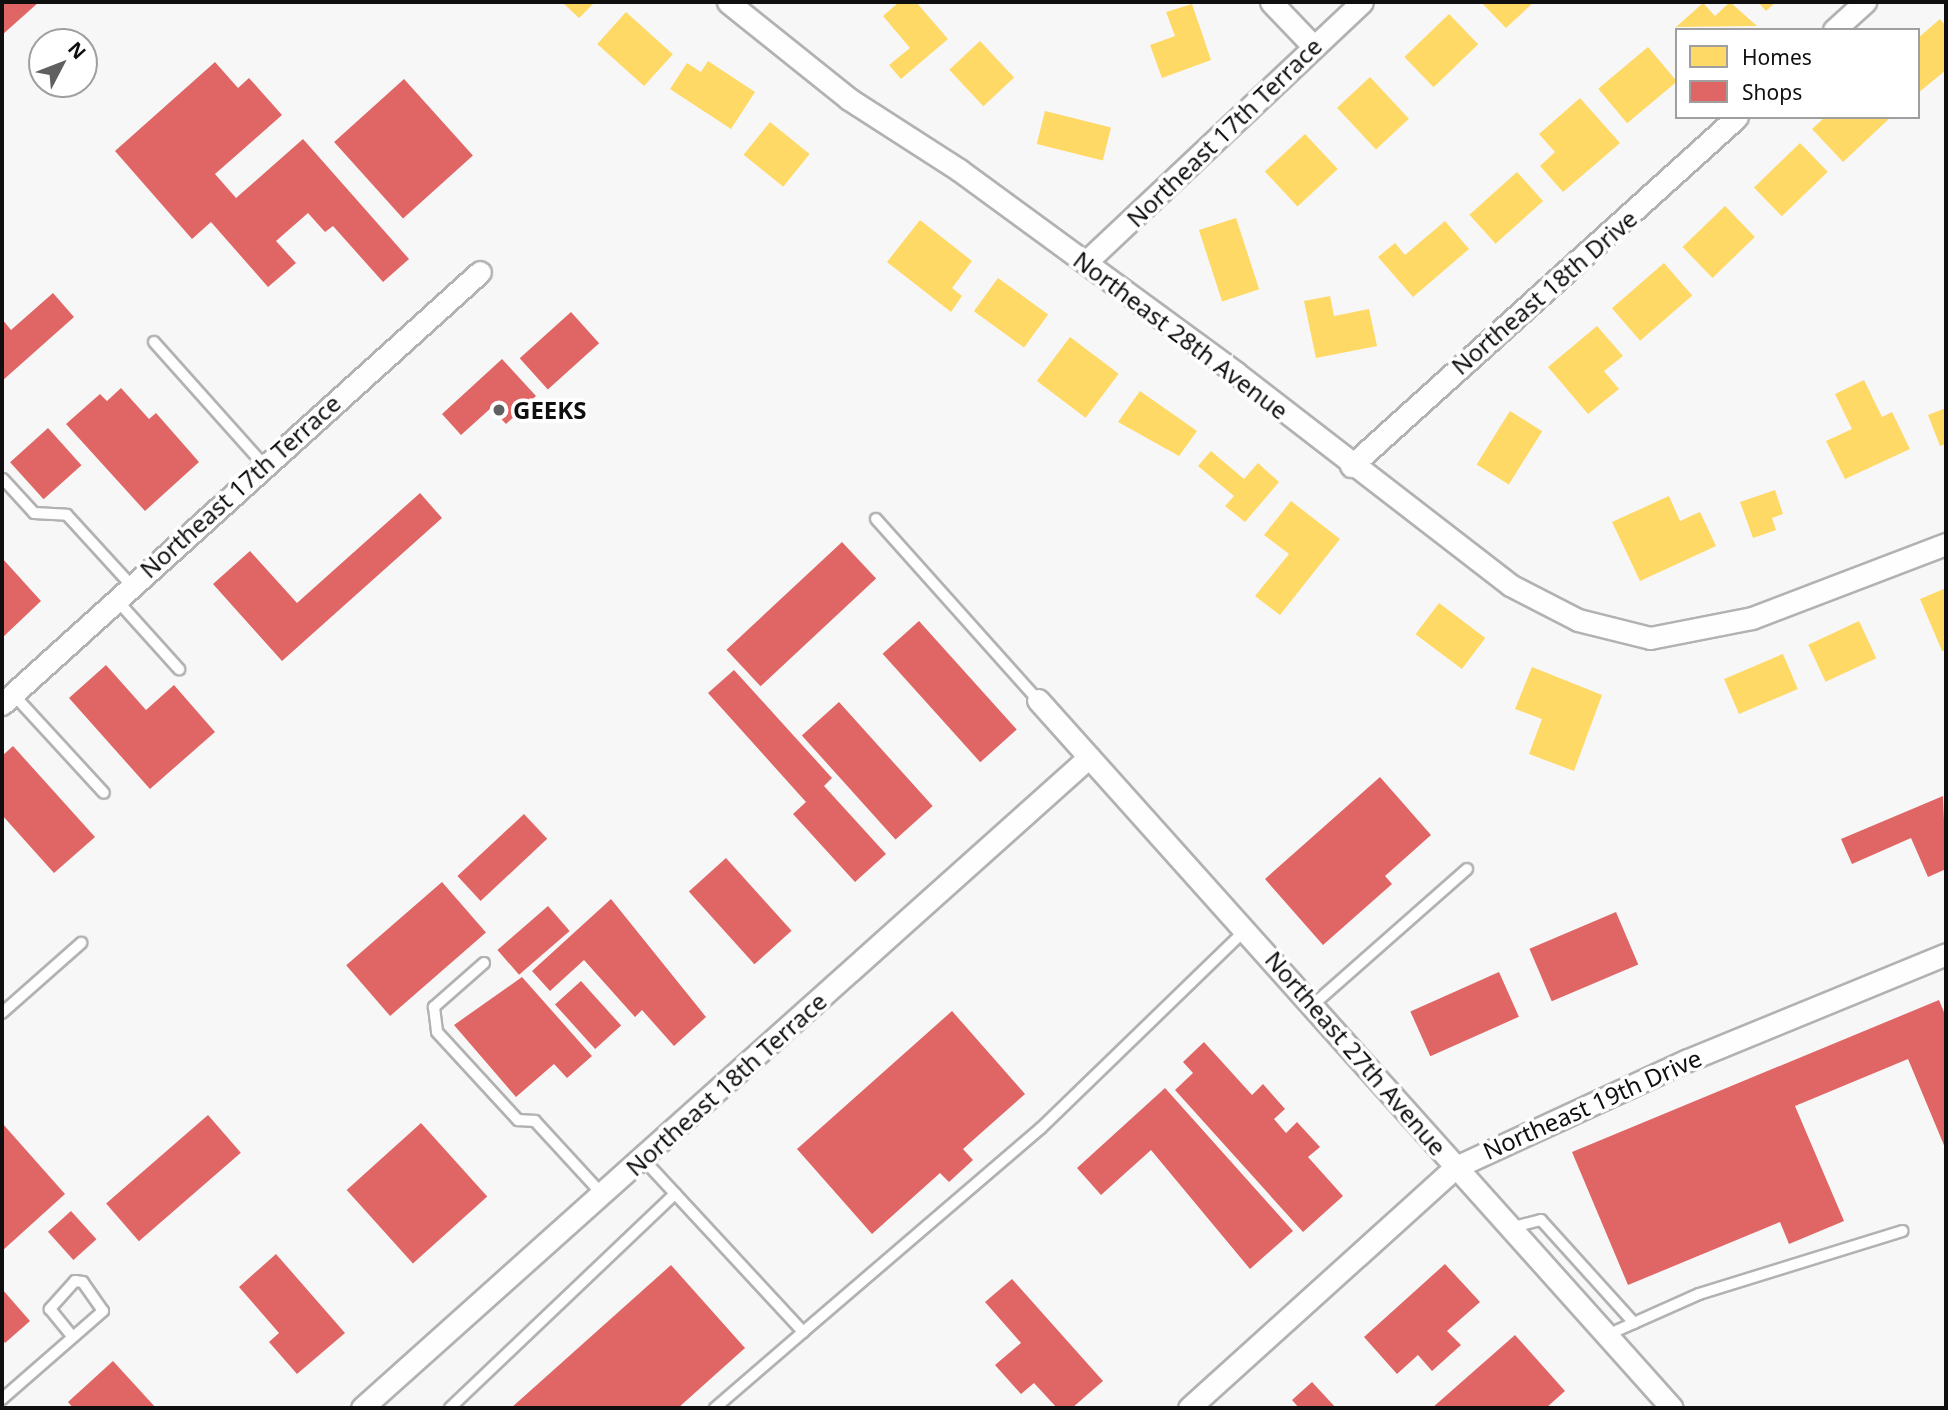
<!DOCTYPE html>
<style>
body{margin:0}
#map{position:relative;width:1948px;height:1410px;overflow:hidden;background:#f7f7f7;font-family:"Noto Sans",sans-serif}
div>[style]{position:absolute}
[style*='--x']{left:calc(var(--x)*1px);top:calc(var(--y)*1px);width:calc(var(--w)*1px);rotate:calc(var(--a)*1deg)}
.homes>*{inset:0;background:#ffd966;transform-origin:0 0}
.shops>*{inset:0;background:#e06666;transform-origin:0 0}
.roads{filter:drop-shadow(2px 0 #b2b2b2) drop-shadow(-2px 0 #b2b2b2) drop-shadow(0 2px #b2b2b2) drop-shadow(0 -2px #b2b2b2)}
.service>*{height:10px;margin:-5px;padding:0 5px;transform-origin:5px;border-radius:5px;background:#fefefe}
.minor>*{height:21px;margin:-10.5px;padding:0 10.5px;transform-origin:10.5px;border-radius:10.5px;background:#fefefe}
.dots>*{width:19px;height:19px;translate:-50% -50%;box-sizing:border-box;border:4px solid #fff;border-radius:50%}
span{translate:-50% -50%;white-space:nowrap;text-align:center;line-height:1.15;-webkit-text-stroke:7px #fff;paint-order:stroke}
.street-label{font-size:24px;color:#0f0f10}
.poi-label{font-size:24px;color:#0f0f10;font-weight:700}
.left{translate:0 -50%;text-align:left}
.frame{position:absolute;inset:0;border:4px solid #0f0f10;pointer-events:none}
.legend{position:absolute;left:1675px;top:28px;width:245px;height:91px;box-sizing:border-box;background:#fff;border:2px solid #9f9f9f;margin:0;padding:9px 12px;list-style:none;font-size:21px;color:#0f0f10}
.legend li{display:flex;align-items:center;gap:14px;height:35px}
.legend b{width:35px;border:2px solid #9f9f9f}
.north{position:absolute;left:28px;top:28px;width:70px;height:70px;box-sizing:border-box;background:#fff;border:2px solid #9f9f9f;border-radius:50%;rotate:48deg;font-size:19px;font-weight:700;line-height:28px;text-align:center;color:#0f0f10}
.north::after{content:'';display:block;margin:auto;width:24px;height:32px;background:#606061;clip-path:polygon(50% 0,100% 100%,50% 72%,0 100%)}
</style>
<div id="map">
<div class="homes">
<i style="clip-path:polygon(562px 2px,595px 2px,579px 18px)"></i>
<i style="clip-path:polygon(899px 2px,916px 2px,948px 39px,901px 79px,889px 65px,910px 48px,883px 16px)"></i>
<i style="clip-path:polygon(1481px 2px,1534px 2px,1506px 28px)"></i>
<i style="clip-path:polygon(1730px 2px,1757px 26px,1676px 27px,1703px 3px,1715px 16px)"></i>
<i style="clip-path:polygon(1758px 2px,1776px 2px,1766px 11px)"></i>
<i style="clip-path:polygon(1192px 4px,1211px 60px,1162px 78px,1150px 45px,1175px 36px,1166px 12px)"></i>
<i style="left:626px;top:12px;width:63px;height:43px;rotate:42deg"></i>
<i style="left:1449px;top:14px;width:42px;height:62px;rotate:46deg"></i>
<i style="clip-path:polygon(1940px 19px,1946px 26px,1946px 70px,1918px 93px,1918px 38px)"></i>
<i style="left:980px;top:41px;width:50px;height:42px;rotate:47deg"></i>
<i style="left:1648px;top:47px;width:45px;height:65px;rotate:50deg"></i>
<i style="clip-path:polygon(708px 61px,755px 92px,731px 129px,670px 89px,687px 63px,701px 72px)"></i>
<i style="left:1370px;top:77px;width:57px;height:45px;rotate:47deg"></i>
<i style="clip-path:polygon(1580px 98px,1620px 143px,1563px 192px,1540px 166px,1555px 152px,1539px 134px)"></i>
<i style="left:1045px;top:111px;width:68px;height:34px;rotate:14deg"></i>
<i style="clip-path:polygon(1825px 117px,1891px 117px,1843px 162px,1812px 129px)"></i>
<i style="left:770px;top:122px;width:51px;height:42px;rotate:39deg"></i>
<i style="left:1305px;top:134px;width:48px;height:55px;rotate:47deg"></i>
<i style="left:1800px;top:143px;width:40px;height:64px;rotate:46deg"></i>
<i style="left:1517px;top:172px;width:39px;height:64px;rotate:48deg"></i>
<i style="left:1725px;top:206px;width:43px;height:59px;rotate:46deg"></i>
<i style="left:1236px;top:218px;width:75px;height:39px;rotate:72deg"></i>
<i style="clip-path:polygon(920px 220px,972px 261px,952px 288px,962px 296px,951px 312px,887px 262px)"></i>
<i style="clip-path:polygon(1445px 221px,1469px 249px,1413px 297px,1378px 257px,1395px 243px,1405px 255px)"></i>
<i style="left:1664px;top:263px;width:43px;height:69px;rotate:49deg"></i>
<i style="left:998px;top:278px;width:62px;height:41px;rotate:36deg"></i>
<i style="clip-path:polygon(1330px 296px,1334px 316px,1369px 309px,1377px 346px,1316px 358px,1304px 301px)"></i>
<i style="clip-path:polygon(1597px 326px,1623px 356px,1604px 371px,1619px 389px,1588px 414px,1548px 367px)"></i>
<i style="left:1070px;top:337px;width:61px;height:55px;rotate:37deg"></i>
<i style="clip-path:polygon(1864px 380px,1882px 417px,1892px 412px,1910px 449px,1845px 479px,1826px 441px,1852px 429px,1835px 394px)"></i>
<i style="clip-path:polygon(1140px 391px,1197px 431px,1179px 456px,1118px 422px)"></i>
<i style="clip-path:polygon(1946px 408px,1946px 444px,1940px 446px,1928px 415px)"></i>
<i style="left:1510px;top:411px;width:38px;height:63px;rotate:32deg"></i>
<i style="clip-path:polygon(1211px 451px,1244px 479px,1258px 463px,1279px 482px,1245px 522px,1225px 506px,1234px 496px,1198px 466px)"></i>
<i style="clip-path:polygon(1775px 490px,1783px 514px,1772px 518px,1776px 530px,1753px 538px,1740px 502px)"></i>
<i style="clip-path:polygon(1669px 496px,1680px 521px,1700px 512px,1716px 546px,1640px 581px,1612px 522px)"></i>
<i style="clip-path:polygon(1291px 501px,1340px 539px,1280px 615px,1255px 596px,1289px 554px,1264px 535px)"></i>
<i style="clip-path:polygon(1946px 588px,1946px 650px,1942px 651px,1920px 599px)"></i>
<i style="left:1439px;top:603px;width:58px;height:39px;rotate:37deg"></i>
<i style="left:1859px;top:621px;width:41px;height:56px;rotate:65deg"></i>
<i style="left:1783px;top:654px;width:38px;height:64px;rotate:67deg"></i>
<i style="clip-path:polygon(1532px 667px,1602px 695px,1574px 771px,1529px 754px,1542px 719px,1515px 709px)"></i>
</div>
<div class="shops">
<i style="clip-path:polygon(2px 2px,39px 2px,2px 35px)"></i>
<i style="clip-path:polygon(215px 62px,238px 88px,249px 78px,282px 115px,215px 174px,236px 198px,303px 139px,409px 259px,383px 282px,333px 226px,325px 232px,308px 213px,276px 241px,296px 263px,268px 287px,211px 222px,192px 239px,115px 151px)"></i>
<i style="left:404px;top:79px;width:103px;height:94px;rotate:48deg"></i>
<i style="clip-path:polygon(53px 293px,74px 317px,2px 381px,2px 319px,11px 330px)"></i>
<i style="left:571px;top:312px;width:42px;height:69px;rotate:48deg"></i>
<i style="clip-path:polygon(502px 359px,536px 396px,506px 424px,491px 408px,461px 435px,442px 414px)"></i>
<i style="clip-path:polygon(121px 388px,149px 419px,156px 413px,199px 462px,145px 511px,66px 424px,100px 394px,107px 401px)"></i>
<i style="left:48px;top:428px;width:50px;height:51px;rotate:48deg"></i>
<i style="clip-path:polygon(420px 493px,442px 518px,282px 661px,213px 584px,250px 551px,297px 603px)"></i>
<i style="left:842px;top:542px;width:50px;height:158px;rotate:47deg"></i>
<i style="clip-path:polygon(2px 558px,41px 601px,2px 638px)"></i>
<i style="left:919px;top:621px;width:146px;height:49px;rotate:48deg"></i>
<i style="clip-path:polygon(106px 665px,146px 710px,174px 685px,215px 732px,150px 789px,69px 698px)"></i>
<i style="clip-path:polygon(734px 670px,832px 778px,824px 786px,886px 854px,855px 882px,793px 814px,806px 802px,708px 693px)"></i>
<i style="left:839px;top:702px;width:140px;height:50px;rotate:48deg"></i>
<i style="clip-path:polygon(13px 746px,95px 837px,54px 873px,2px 815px,2px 756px)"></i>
<i style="clip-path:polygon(1380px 777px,1431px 835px,1385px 876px,1392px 884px,1323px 945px,1265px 879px)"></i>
<i style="clip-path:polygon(1943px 796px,1946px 869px,1928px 877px,1911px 838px,1852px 864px,1841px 839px)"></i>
<i style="left:524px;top:814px;width:34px;height:91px;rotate:47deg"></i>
<i style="left:726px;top:858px;width:98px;height:50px;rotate:48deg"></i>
<i style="left:442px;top:882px;width:67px;height:127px;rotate:49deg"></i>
<i style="clip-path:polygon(611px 899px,706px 1017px,674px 1046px,642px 1010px,635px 1017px,584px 960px,550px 991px,532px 971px)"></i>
<i style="left:548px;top:906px;width:33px;height:67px;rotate:49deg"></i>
<i style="left:1616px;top:912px;width:57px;height:94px;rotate:67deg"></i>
<i style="left:1499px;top:972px;width:49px;height:97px;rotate:66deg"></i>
<i style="clip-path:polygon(522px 977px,592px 1056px,567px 1078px,554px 1064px,516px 1097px,454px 1025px)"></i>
<i style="left:581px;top:981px;width:60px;height:35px;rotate:48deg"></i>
<i style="clip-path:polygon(1939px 1000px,1946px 1017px,1946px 1150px,1908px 1059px,1795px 1106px,1844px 1221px,1789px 1244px,1780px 1222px,1628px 1285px,1572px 1152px)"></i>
<i style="clip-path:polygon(952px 1011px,1025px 1094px,963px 1149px,973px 1160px,949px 1182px,940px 1173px,872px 1234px,797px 1149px)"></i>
<i style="clip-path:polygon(1204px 1042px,1252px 1095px,1263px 1084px,1285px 1109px,1274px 1119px,1286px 1133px,1297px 1122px,1320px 1147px,1308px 1157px,1343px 1196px,1303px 1232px,1175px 1090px,1193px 1073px,1183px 1062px)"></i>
<i style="clip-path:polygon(1165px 1088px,1293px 1231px,1250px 1269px,1151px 1150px,1101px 1195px,1077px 1168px)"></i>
<i style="left:208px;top:1115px;width:50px;height:135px;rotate:49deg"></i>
<i style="clip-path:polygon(2px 1123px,65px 1194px,2px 1251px)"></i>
<i style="left:421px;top:1123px;width:99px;height:100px;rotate:48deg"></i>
<i style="left:71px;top:1211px;width:38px;height:31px;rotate:48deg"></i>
<i style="clip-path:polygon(276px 1254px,345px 1333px,297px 1374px,269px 1342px,279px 1333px,239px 1287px)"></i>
<i style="clip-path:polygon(1445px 1264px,1480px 1302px,1447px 1331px,1461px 1345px,1432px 1371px,1418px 1355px,1397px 1374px,1364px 1337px)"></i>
<i style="clip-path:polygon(671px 1265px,745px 1348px,678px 1408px,511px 1408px)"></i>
<i style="clip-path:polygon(1012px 1279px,1103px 1381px,1072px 1408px,1057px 1408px,1034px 1383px,1021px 1394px,995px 1365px,1021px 1343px,985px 1302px)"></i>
<i style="clip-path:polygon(2px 1289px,30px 1321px,5px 1343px,2px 1339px)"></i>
<i style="clip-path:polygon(1515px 1335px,1565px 1391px,1546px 1408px,1432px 1408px)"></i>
<i style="clip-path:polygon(113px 1361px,156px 1408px,73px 1408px,68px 1402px)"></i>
<i style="clip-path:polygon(1312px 1382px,1336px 1408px,1299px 1408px,1292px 1400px)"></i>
</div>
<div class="roads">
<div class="service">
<i style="--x:154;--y:342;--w:165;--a:48.2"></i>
<i style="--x:3;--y:479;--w:46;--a:47.6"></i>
<i style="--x:34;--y:513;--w:33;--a:3"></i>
<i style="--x:67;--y:515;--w:93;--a:47.6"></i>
<i style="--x:876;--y:519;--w:243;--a:48.2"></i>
<i style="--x:115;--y:598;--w:96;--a:48"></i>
<i style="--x:13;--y:694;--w:134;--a:47.4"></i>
<i style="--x:484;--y:963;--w:67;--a:138.7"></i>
<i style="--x:434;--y:1007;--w:25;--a:83"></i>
<i style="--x:437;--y:1032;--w:120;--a:47.4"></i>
<i style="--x:518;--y:1120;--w:17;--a:3"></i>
<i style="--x:535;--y:1121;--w:100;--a:47.4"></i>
<i style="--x:1314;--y:1004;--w:204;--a:-41.4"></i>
<i style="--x:2;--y:1013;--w:106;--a:-41.5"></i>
<i style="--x:643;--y:1159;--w:236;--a:47.2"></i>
<i style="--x:803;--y:1332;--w:313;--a:-40.6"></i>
<i style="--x:1041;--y:1128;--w:286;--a:-44.1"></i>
<i style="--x:1509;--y:1228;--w:33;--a:-14"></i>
<i style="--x:1541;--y:1220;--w:139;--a:47.9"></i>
<i style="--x:1607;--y:1335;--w:101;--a:-24"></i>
<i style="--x:1699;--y:1294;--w:213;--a:-17.2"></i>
<i style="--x:2;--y:1399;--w:134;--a:-41.1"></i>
<i style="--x:103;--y:1311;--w:35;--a:-125"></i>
<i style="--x:83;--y:1282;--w:8;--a:-173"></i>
<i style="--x:75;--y:1281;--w:38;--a:132"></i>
<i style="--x:50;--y:1309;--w:36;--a:51"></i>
<i style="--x:450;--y:1408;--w:311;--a:-43.6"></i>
<i style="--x:715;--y:1408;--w:116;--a:-40.8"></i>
</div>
<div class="minor">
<i style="--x:728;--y:2;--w:155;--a:38.7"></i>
<i style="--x:849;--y:99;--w:131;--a:32.8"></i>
<i style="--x:959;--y:170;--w:343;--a:36.2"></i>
<i style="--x:1236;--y:373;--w:346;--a:37.7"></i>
<i style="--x:1510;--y:585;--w:76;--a:27.2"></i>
<i style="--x:1578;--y:620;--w:74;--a:14"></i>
<i style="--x:1650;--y:638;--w:104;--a:-11.1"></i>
<i style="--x:1752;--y:618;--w:208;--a:-20.9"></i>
<i style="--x:1271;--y:2;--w:61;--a:46.3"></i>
<i style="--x:1834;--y:30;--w:42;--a:-42.1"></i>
<i style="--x:1086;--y:262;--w:379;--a:-43.3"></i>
<i style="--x:1351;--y:466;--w:520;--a:-42.12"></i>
<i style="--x:1038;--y:700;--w:950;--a:48.16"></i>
<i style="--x:2;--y:704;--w:644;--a:-42.11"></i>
<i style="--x:362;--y:1408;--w:976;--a:-41.84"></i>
<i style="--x:1189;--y:1408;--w:360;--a:-42.1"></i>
<i style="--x:1456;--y:1167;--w:255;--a:-24.8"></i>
<i style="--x:1688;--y:1060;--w:279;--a:-22.3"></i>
</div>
</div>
<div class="dots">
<i style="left:499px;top:410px;background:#606061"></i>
</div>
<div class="street-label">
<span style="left:1224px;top:132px;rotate:-44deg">Northeast 17th Terrace</span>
<span style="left:1544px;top:292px;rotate:-41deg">Northeast 18th Drive</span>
<span style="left:1181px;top:335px;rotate:37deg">Northeast 28th Avenue</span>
<span style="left:240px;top:486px;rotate:-42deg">Northeast 17th Terrace</span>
<span style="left:1356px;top:1053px;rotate:49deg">Northeast 27th Avenue</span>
<span style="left:726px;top:1084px;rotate:-42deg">Northeast 18th Terrace</span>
<span style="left:1592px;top:1104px;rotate:-24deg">Northeast 19th Drive</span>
</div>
<div class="poi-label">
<span class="left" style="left:513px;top:410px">GEEKS</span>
</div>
<div class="frame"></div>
<ul class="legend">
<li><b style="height:19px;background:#ffd966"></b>Homes</li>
<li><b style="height:19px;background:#e06666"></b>Shops</li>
</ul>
<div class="north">N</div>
</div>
